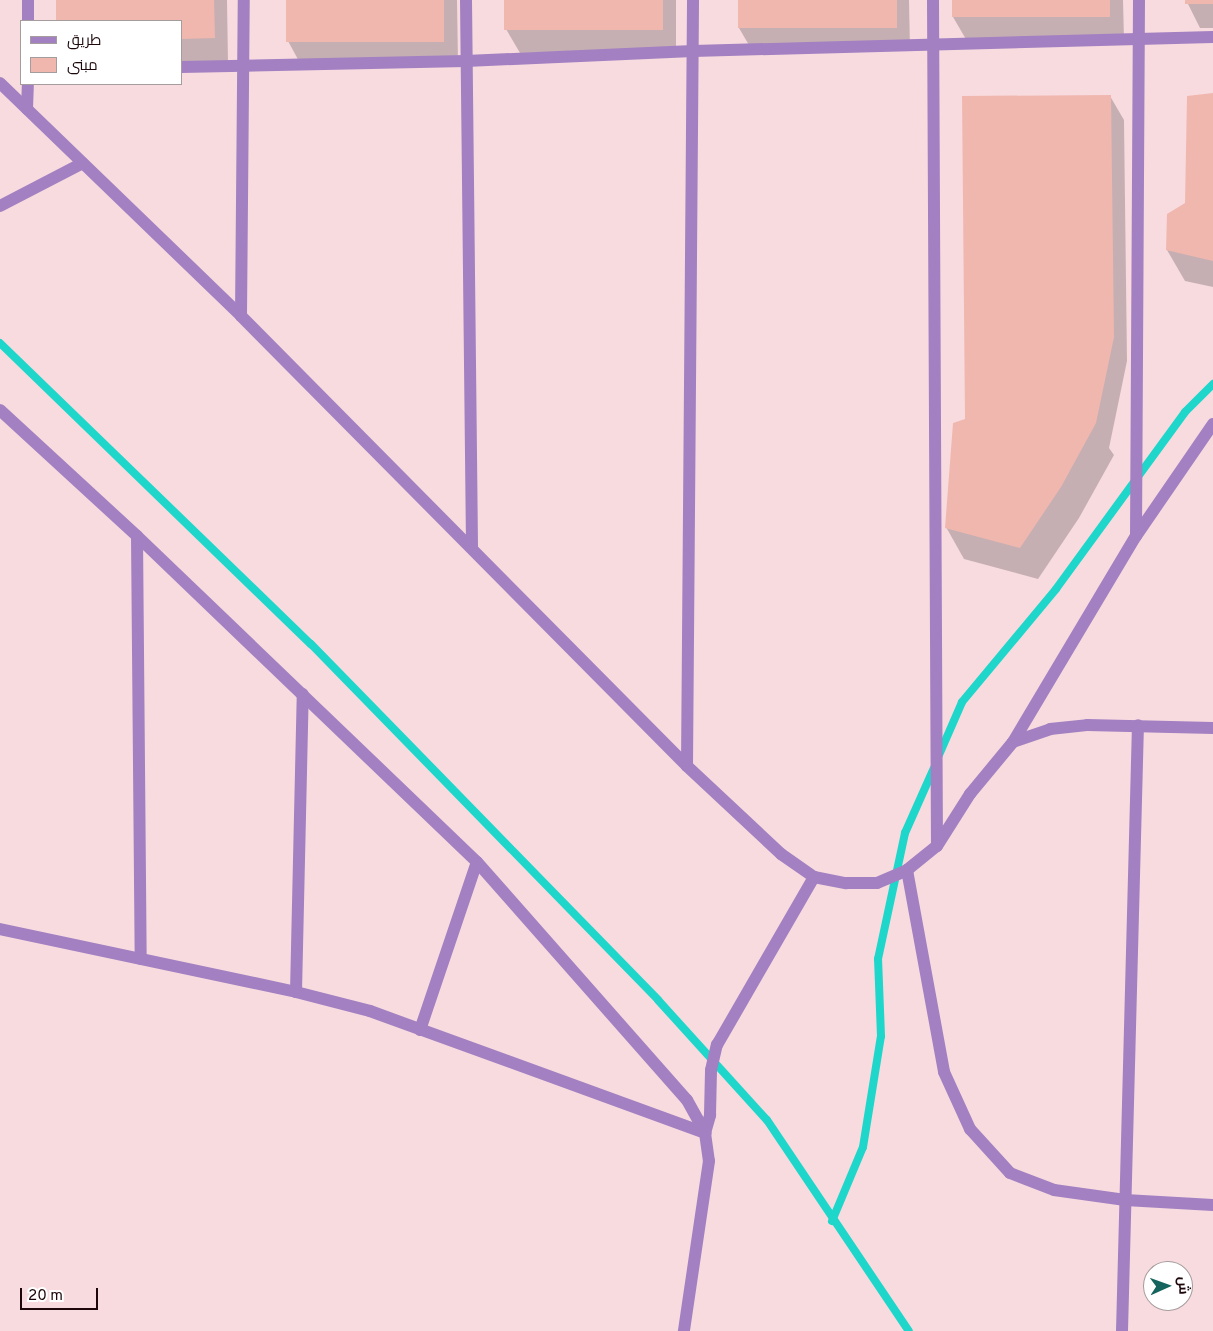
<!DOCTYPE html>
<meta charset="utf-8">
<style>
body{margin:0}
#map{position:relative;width:1213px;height:1331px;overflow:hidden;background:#f8dbdf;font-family:Overpass,Cairo,sans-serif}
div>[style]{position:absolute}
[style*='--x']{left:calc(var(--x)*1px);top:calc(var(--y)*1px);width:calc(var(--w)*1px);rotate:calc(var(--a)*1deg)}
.shadow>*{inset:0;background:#0003}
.stream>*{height:8px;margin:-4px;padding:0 4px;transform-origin:4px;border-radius:4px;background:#1fd6cb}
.building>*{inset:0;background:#f0b7af;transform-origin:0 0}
.minor>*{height:12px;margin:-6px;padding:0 6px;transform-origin:6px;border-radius:6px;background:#a380c2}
.tertiary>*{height:12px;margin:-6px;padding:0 6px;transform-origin:6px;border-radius:6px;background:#a380c2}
span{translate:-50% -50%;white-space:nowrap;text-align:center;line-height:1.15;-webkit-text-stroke:4px #fff;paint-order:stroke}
.legend{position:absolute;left:20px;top:20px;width:162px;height:65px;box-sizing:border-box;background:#fff;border:1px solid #a59c9d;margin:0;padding:6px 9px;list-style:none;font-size:15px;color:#1d070b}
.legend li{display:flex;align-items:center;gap:10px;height:25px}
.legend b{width:25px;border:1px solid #a59c9d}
.north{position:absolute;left:1143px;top:1261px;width:50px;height:50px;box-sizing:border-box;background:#fff;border:1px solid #a59c9d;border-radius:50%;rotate:88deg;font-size:14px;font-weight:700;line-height:20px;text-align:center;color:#1d070b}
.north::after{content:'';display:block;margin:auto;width:18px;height:22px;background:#16645e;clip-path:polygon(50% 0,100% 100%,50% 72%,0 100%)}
.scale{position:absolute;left:20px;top:1288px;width:78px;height:22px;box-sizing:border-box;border:2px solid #1d070b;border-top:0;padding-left:6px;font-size:15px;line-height:18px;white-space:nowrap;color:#1d070b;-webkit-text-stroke:4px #fff;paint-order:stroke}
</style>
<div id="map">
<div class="shadow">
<i style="clip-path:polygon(57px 0,227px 0,228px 62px,181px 62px,181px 21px,57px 21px)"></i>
<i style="clip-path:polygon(287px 0,457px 0,458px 63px,301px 65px,288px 41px)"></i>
<i style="clip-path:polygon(505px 0,676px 0,676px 51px,520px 53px,506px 29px)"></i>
<i style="clip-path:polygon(739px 0,909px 0,910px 50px,753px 52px,739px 28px)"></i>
<i style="clip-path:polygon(953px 0,1123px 0,1124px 39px,967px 41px,953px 17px)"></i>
<i style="clip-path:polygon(1186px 0,1213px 0,1213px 28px,1200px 28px)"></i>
<i style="clip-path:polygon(1213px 95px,1213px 287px,1185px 281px,1167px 250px,1186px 204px)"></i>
<i style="clip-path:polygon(1110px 96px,1124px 120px,1127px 361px,1109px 448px,1114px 455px,1079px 518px,1038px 579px,964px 559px,946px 527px,967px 420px)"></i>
</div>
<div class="stream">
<i style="--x:0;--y:343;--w:433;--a:44.1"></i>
<i style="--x:311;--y:644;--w:497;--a:45.7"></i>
<i style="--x:658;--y:1000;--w:162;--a:47.8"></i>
<i style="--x:767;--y:1120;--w:254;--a:56.1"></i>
<i style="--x:939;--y:755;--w:58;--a:-66.5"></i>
<i style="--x:962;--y:702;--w:147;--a:-50.2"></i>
<i style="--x:1056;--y:589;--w:219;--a:-53.9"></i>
<i style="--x:1185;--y:412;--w:40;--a:-45"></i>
<i style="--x:832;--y:1221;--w:80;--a:-67.3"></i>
<i style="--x:863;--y:1147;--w:112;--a:-80.8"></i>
<i style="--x:881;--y:1036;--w:77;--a:-92.2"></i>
<i style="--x:878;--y:959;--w:129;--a:-77.9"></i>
<i style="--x:905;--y:833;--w:71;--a:-66"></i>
</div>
<div class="building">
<i style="clip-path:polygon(56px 0,214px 0,215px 38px,181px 39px,181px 21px,56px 21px)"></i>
<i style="left:286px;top:0;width:158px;height:42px"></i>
<i style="left:504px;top:0;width:159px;height:30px"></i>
<i style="left:738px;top:0;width:159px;height:28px"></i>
<i style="left:952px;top:0;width:158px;height:17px"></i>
<i style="left:1185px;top:0;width:28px;height:4px"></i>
<i style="clip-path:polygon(1213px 93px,1213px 261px,1166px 250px,1167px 214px,1185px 203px,1187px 96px)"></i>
<i style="clip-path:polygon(1111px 95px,1114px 337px,1096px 423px,1061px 487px,1020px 548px,945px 528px,953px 423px,965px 419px,962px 96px)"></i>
</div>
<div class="minor">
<i style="--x:28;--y:0;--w:21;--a:90"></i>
<i style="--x:466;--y:0;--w:547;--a:89.37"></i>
<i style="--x:933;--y:0;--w:846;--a:89.73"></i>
<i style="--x:181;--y:67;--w:285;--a:-1.2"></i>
<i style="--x:466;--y:61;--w:227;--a:-2.5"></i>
<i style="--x:693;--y:51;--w:520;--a:-1.54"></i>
<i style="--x:27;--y:109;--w:25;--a:-88"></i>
<i style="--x:0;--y:206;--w:93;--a:-27.4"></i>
<i style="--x:241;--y:316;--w:316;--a:-89.5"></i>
<i style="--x:0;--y:410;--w:186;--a:42.6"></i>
<i style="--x:137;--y:536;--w:471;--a:43.8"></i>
<i style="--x:477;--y:862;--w:317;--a:48.6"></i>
<i style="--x:687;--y:1100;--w:38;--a:61"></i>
<i style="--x:705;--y:1133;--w:28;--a:82"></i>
<i style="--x:709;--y:1161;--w:172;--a:98.4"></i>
<i style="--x:137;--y:536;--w:423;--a:89.5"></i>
<i style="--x:1136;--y:536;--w:536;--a:-89.68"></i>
<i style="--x:1013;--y:742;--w:240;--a:-59.2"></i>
<i style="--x:1136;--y:536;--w:136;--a:-55.5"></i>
<i style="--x:687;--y:766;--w:766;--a:-89.55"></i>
<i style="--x:907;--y:870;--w:205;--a:79.6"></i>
<i style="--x:944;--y:1072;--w:63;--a:65.5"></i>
<i style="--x:970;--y:1129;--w:59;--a:47.7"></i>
<i style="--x:1010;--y:1173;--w:47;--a:21.1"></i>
<i style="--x:1054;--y:1190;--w:72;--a:8"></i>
<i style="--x:1125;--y:1200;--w:88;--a:3.3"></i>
<i style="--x:0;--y:929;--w:303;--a:12"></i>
<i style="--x:296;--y:992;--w:76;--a:14.4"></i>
<i style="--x:370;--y:1011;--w:357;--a:20"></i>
<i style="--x:705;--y:1133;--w:19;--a:-74"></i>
<i style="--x:710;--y:1115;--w:45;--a:-88.7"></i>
<i style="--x:711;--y:1070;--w:26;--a:-77"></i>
<i style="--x:717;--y:1045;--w:194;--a:-60"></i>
<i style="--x:296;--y:992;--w:298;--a:-88.7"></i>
<i style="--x:420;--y:1030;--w:177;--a:-71.3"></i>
<i style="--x:1122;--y:1331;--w:606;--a:-88.49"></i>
</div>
<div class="tertiary">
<i style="--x:0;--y:83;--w:335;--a:44"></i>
<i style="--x:241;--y:316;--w:634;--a:45.26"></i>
<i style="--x:687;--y:766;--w:129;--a:43.1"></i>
<i style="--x:781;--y:854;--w:40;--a:34.9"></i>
<i style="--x:814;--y:877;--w:33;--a:11"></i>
<i style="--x:846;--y:883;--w:31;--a:0"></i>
<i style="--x:877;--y:883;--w:33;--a:-23"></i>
<i style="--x:907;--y:870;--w:38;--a:-39"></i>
<i style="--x:937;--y:846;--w:62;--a:-57.6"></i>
<i style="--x:970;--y:794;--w:67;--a:-50.4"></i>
<i style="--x:1013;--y:742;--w:39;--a:-19"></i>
<i style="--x:1050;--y:729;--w:37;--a:-6"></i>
<i style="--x:1087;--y:725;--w:126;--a:1.4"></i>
</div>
<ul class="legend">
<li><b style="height:6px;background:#a380c2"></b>طريق</li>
<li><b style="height:14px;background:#f0b7af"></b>مبنى</li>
</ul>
<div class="north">ش</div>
<div class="scale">20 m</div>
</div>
